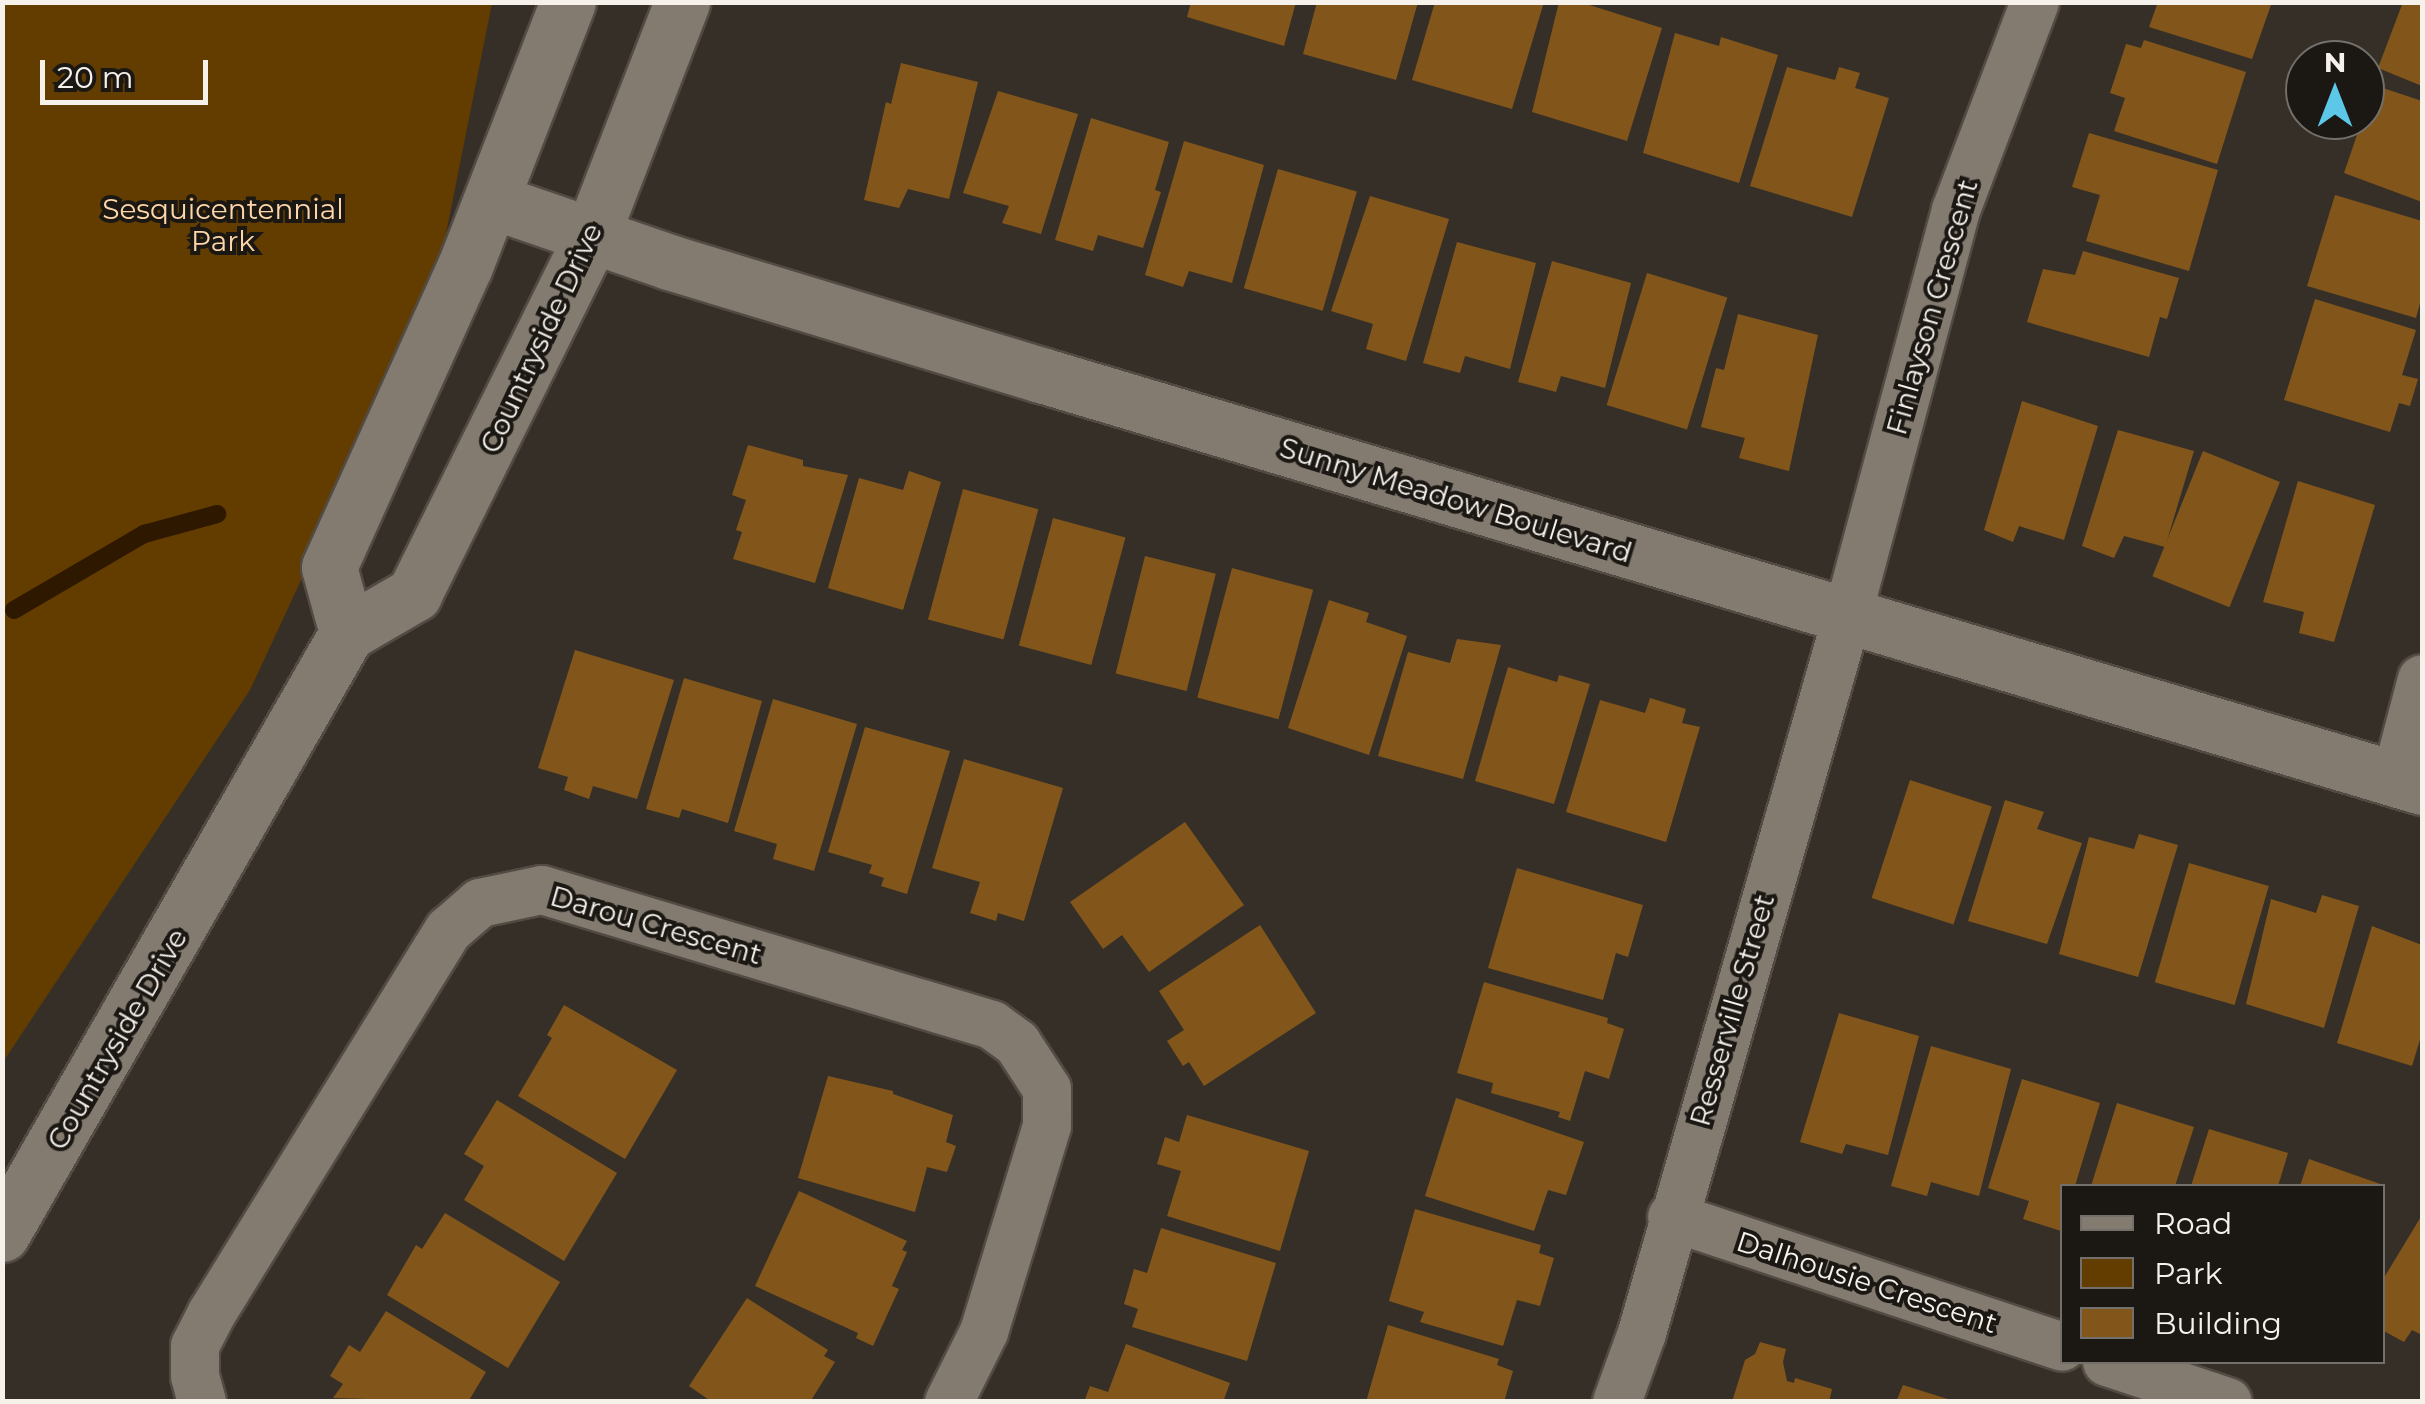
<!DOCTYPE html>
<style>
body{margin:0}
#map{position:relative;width:2425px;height:1404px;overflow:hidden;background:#362f27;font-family:Montserrat,sans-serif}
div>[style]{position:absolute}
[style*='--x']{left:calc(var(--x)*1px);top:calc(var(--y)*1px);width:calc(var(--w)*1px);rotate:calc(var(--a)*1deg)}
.green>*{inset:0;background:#633d00}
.stream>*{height:18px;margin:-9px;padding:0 9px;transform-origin:9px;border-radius:9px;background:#2e1800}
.building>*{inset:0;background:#82561a;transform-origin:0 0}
.roads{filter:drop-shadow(2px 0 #524b44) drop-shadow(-2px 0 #524b44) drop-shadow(0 2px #524b44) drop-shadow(0 -2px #524b44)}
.minor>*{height:48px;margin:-24px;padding:0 24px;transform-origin:24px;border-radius:24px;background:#837a70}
.tertiary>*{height:55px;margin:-27.5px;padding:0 27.5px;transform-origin:27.5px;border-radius:27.5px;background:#837a70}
.secondary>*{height:55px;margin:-27.5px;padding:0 27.5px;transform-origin:27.5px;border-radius:27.5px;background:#837a70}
span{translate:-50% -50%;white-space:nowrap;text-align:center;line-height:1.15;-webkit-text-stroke:8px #1b1814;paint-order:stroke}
.park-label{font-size:28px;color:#fed6a9}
.street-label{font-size:28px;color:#f6f1eb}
.frame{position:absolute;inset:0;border:5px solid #f6f1eb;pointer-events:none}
.legend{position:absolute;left:2060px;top:1184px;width:325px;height:180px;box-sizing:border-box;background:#1b1814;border:2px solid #736f6a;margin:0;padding:12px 18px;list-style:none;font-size:30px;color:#f6f1eb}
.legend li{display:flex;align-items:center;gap:20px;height:50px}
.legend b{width:50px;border:2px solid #736f6a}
.north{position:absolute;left:2285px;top:40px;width:100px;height:100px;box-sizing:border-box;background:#1b1814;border:2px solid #736f6a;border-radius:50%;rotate:0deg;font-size:28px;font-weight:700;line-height:40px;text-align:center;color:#f6f1eb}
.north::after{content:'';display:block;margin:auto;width:35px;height:45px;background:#5cc7e7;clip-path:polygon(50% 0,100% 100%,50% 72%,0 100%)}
.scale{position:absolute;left:40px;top:60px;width:168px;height:45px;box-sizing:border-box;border:5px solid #f6f1eb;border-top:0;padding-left:12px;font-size:30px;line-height:35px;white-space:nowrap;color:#f6f1eb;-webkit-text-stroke:8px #1b1814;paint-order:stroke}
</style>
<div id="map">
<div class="green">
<i style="clip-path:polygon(3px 3px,492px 3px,434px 294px,250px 690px,3px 1062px)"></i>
</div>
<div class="stream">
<i style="--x:14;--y:610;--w:151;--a:-30.3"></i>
<i style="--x:144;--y:534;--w:76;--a:-15.3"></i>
</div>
<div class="building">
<i style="clip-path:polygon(1191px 2px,1296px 2px,1284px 46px,1187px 17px)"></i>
<i style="clip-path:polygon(1317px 2px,1418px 2px,1396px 80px,1303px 54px)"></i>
<i style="clip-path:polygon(1435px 2px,1544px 2px,1512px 109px,1412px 80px)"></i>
<i style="clip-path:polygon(1559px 2px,1580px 2px,1662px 28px,1627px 141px,1532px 112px)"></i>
<i style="clip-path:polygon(2158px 2px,2272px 2px,2252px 59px,2149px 27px)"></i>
<i style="clip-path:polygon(2403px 2px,2422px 2px,2422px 86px,2378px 68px)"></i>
<i style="clip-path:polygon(1675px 33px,1719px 46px,1721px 37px,1778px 55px,1739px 183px,1643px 153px)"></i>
<i style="clip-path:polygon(2144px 40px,2246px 72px,2217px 164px,2114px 131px,2125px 98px,2110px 93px,2126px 44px,2141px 48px)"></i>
<i style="clip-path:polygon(901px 63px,978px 82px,949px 199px,908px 189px,899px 208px,864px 200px,886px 102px,891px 104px)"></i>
<i style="clip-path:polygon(1787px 67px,1835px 80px,1839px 67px,1860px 73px,1855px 88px,1889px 98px,1852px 217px,1750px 186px)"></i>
<i style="clip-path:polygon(2374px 85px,2422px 101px,2422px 202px,2344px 173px)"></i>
<i style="clip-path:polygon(998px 91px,1078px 114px,1041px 234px,1002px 223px,1009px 206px,963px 193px)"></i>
<i style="clip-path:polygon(1091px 118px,1169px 142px,1155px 190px,1161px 192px,1143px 248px,1098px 235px,1093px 251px,1055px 240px)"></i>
<i style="clip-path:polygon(2089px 133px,2218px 170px,2189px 271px,2086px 241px,2100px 195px,2072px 187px)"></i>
<i style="clip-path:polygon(1184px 141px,1264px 165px,1232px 283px,1189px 271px,1183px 287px,1145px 275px)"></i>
<i style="left:1278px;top:169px;width:82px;height:124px;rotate:16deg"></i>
<i style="clip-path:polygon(2335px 195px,2422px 221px,2422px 296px,2416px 318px,2307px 286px)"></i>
<i style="clip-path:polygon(1370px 196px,1449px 219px,1406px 361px,1366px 349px,1373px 324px,1331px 311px)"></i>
<i style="clip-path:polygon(1457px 242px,1536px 263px,1510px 369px,1465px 356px,1460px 373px,1423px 363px)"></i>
<i style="clip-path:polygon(2083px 251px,2179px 278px,2167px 319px,2160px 317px,2149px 357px,2027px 322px,2043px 269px,2075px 275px)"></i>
<i style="clip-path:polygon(1552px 261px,1631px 283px,1605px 388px,1561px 376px,1556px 392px,1518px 382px)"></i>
<i style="left:1647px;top:273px;width:84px;height:138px;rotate:17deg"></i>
<i style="clip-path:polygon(2315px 299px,2416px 330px,2402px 375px,2418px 379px,2410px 406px,2399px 403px,2390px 432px,2284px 400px)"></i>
<i style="clip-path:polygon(1738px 314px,1818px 335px,1789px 471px,1739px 458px,1745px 438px,1701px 427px,1716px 368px,1724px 370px)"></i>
<i style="clip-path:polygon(2022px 401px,2098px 426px,2064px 540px,2019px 526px,2013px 542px,1984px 530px)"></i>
<i style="clip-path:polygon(2118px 430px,2194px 451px,2165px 547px,2124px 536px,2114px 558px,2082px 546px)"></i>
<i style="clip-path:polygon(748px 445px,803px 460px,803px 466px,848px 475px,815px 583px,733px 559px,742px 532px,736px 530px,746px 500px,732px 495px)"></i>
<i style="left:2203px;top:451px;width:83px;height:135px;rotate:22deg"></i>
<i style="clip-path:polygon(909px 471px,941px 482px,903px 610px,828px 588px,859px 478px,903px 490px)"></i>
<i style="clip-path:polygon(2298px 481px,2375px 505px,2334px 642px,2299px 633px,2304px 612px,2263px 602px)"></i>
<i style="left:963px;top:489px;width:78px;height:135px;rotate:15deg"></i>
<i style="left:1053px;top:518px;width:75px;height:132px;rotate:15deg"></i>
<i style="left:1145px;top:556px;width:73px;height:121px;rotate:14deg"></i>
<i style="left:1232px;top:568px;width:84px;height:134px;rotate:15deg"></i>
<i style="clip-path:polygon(1329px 600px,1369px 613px,1366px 622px,1407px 636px,1369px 755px,1288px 728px)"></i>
<i style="clip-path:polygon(1457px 639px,1501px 645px,1463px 779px,1378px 756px,1408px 652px,1450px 663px)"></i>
<i style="clip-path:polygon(575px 650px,674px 680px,637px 799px,593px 786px,589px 799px,564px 790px,568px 777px,538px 768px)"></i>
<i style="clip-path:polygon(1508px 667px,1557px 682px,1559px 675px,1590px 684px,1554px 804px,1475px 781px)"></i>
<i style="clip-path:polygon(684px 678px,762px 701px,728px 823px,682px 809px,679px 818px,646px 809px)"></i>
<i style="clip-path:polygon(1650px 698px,1686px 709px,1682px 723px,1700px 727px,1666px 842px,1566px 812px,1600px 700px,1645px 713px)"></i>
<i style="clip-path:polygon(773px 699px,857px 724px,814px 871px,773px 859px,777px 844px,734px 831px)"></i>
<i style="clip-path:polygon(865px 727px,950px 751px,907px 894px,881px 886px,884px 878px,869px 873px,872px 865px,828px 852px)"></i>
<i style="clip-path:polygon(964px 759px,1063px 788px,1024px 921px,998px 913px,996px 921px,970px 913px,980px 882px,932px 868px)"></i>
<i style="left:1910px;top:780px;width:86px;height:124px;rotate:18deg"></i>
<i style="clip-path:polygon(2005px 800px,2044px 812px,2037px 829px,2082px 843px,2047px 944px,1968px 921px)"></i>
<i style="clip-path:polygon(1185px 822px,1244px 905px,1149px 972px,1122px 935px,1103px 949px,1070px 902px)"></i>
<i style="clip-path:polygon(2139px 834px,2178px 845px,2138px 977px,2059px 954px,2089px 837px,2134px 849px)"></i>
<i style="left:2189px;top:863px;width:83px;height:124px;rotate:16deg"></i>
<i style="clip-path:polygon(1517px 868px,1643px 905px,1628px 957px,1616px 953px,1603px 1000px,1488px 968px)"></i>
<i style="clip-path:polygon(2322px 895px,2359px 906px,2324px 1028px,2246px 1004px,2271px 899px,2316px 913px)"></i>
<i style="clip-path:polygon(1260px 925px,1316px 1013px,1204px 1086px,1189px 1062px,1183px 1066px,1167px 1041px,1184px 1030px,1159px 991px)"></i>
<i style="clip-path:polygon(2372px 926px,2422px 945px,2422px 1033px,2412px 1066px,2337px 1043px)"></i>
<i style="clip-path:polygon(1484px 982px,1608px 1018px,1607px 1023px,1624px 1029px,1609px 1079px,1585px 1071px,1570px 1121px,1558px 1117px,1560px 1112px,1491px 1093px,1493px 1083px,1457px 1073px)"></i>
<i style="clip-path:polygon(564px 1005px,677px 1070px,625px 1159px,518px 1096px,552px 1038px,547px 1035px)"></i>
<i style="clip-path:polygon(1839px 1013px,1919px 1036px,1888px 1155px,1846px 1144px,1842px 1154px,1800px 1142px)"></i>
<i style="clip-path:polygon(1931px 1046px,2011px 1069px,1979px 1196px,1931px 1182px,1927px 1196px,1891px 1186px)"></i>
<i style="clip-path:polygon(828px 1076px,893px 1091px,893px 1094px,953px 1115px,946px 1142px,956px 1146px,947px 1172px,927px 1167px,915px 1212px,798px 1178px)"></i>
<i style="clip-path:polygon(2022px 1079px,2100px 1103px,2075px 1186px,2062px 1186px,2061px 1231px,2023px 1219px,2029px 1201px,1988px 1188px)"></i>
<i style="clip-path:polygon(1456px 1098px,1584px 1142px,1566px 1195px,1548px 1190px,1534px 1231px,1425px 1196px)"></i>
<i style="clip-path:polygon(497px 1100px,617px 1173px,564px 1261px,464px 1200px,484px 1166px,464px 1154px)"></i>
<i style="clip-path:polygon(2117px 1103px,2194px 1127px,2175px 1186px,2091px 1186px)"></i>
<i style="clip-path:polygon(1187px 1115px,1309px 1151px,1280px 1251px,1167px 1216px,1181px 1171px,1157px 1164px,1165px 1137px,1179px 1142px)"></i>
<i style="clip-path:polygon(2209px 1129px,2288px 1153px,2278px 1186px,2191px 1186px)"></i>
<i style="clip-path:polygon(2309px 1159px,2386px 1186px,2300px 1186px)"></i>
<i style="clip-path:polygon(799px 1191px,907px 1241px,902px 1250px,907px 1252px,892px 1286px,899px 1289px,873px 1346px,856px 1338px,858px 1333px,755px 1286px)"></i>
<i style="clip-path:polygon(1415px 1209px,1541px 1245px,1539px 1253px,1554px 1258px,1540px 1306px,1517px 1300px,1503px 1346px,1420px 1322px,1424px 1312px,1389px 1301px)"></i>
<i style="clip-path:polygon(445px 1213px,560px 1282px,508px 1368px,387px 1295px,416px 1245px,422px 1249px)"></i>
<i style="clip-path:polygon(2422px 1215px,2422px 1335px,2412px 1330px,2404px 1342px,2382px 1330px,2382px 1281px)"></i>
<i style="clip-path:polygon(1161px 1228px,1276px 1263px,1247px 1361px,1132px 1327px,1138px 1309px,1124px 1304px,1134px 1269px,1147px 1273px)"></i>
<i style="clip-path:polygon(747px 1298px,828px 1350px,824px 1356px,835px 1362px,810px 1402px,712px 1402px,689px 1386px)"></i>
<i style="clip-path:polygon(386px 1311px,486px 1372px,468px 1402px,333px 1398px,343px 1384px,330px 1376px,349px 1345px,360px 1352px)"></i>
<i style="clip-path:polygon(1388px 1325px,1499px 1359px,1497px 1365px,1513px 1371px,1504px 1402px,1366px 1402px)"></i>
<i style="clip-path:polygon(1760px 1342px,1786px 1349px,1783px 1362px,1787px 1381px,1794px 1383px,1795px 1378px,1832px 1389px,1829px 1402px,1732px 1402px,1745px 1360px,1755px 1354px)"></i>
<i style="clip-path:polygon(1126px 1344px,1230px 1383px,1223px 1402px,1084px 1402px,1090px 1386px,1108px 1392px)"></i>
<i style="clip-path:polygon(1903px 1385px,1954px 1401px,1954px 1402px,1896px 1402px)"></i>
</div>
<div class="roads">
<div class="minor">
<i style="--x:2396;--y:778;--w:102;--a:-75.3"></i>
<i style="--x:1672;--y:1217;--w:411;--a:18.4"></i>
<i style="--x:2107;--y:1362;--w:127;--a:18.3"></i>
<i style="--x:202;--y:1402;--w:27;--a:-105"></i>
<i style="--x:195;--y:1376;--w:30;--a:-90"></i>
<i style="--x:195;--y:1346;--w:37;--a:-63"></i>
<i style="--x:212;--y:1313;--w:450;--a:-58.3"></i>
<i style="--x:449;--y:930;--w:41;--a:-41.1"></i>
<i style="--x:480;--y:903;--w:63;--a:-11.8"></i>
<i style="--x:542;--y:890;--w:470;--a:16.7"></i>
<i style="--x:992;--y:1025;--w:31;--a:36"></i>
<i style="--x:1017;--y:1043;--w:55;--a:56.9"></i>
<i style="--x:1047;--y:1089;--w:37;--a:90"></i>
<i style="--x:1047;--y:1126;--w:215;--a:107"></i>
<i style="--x:984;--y:1332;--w:78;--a:116.6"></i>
<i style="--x:1617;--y:1402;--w:73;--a:-70.1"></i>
<i style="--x:1642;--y:1333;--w:745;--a:-74.02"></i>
<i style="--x:1847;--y:617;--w:421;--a:-75"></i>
<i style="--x:1956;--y:210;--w:222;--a:-69.2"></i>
</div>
<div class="tertiary">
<i style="--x:492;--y:201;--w:187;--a:19"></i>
<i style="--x:669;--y:262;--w:389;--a:16.9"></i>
<i style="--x:1041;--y:375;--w:1441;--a:16.61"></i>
</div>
<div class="secondary">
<i style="--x:347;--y:633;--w:68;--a:-105.3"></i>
<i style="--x:329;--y:567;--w:330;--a:-65.7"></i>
<i style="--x:465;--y:266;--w:283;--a:-68.7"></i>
<i style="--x:2;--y:1234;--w:693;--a:-60.14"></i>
<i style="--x:347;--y:633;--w:78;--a:-30.2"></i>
<i style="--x:414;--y:594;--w:398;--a:-63.6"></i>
<i style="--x:591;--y:237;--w:252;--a:-68.8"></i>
</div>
</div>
<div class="park-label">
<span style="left:223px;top:225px">Sesquicentennial<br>Park</span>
</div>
<div class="street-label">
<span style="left:1932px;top:307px;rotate:-74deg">Finlayson Crescent</span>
<span style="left:541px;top:338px;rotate:-65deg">Countryside Drive</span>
<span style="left:1456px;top:500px;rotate:17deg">Sunny Meadow Boulevard</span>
<span style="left:656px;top:925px;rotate:16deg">Darou Crescent</span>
<span style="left:1732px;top:1010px;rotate:-74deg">Resserville Street</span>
<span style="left:117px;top:1039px;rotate:-60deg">Countryside Drive</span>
<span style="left:1867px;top:1282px;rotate:18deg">Dalhousie Crescent</span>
</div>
<div class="frame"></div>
<ul class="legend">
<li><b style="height:12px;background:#837a70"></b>Road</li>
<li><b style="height:28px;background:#633d00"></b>Park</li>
<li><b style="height:28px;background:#82561a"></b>Building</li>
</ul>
<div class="north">N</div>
<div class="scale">20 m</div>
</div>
